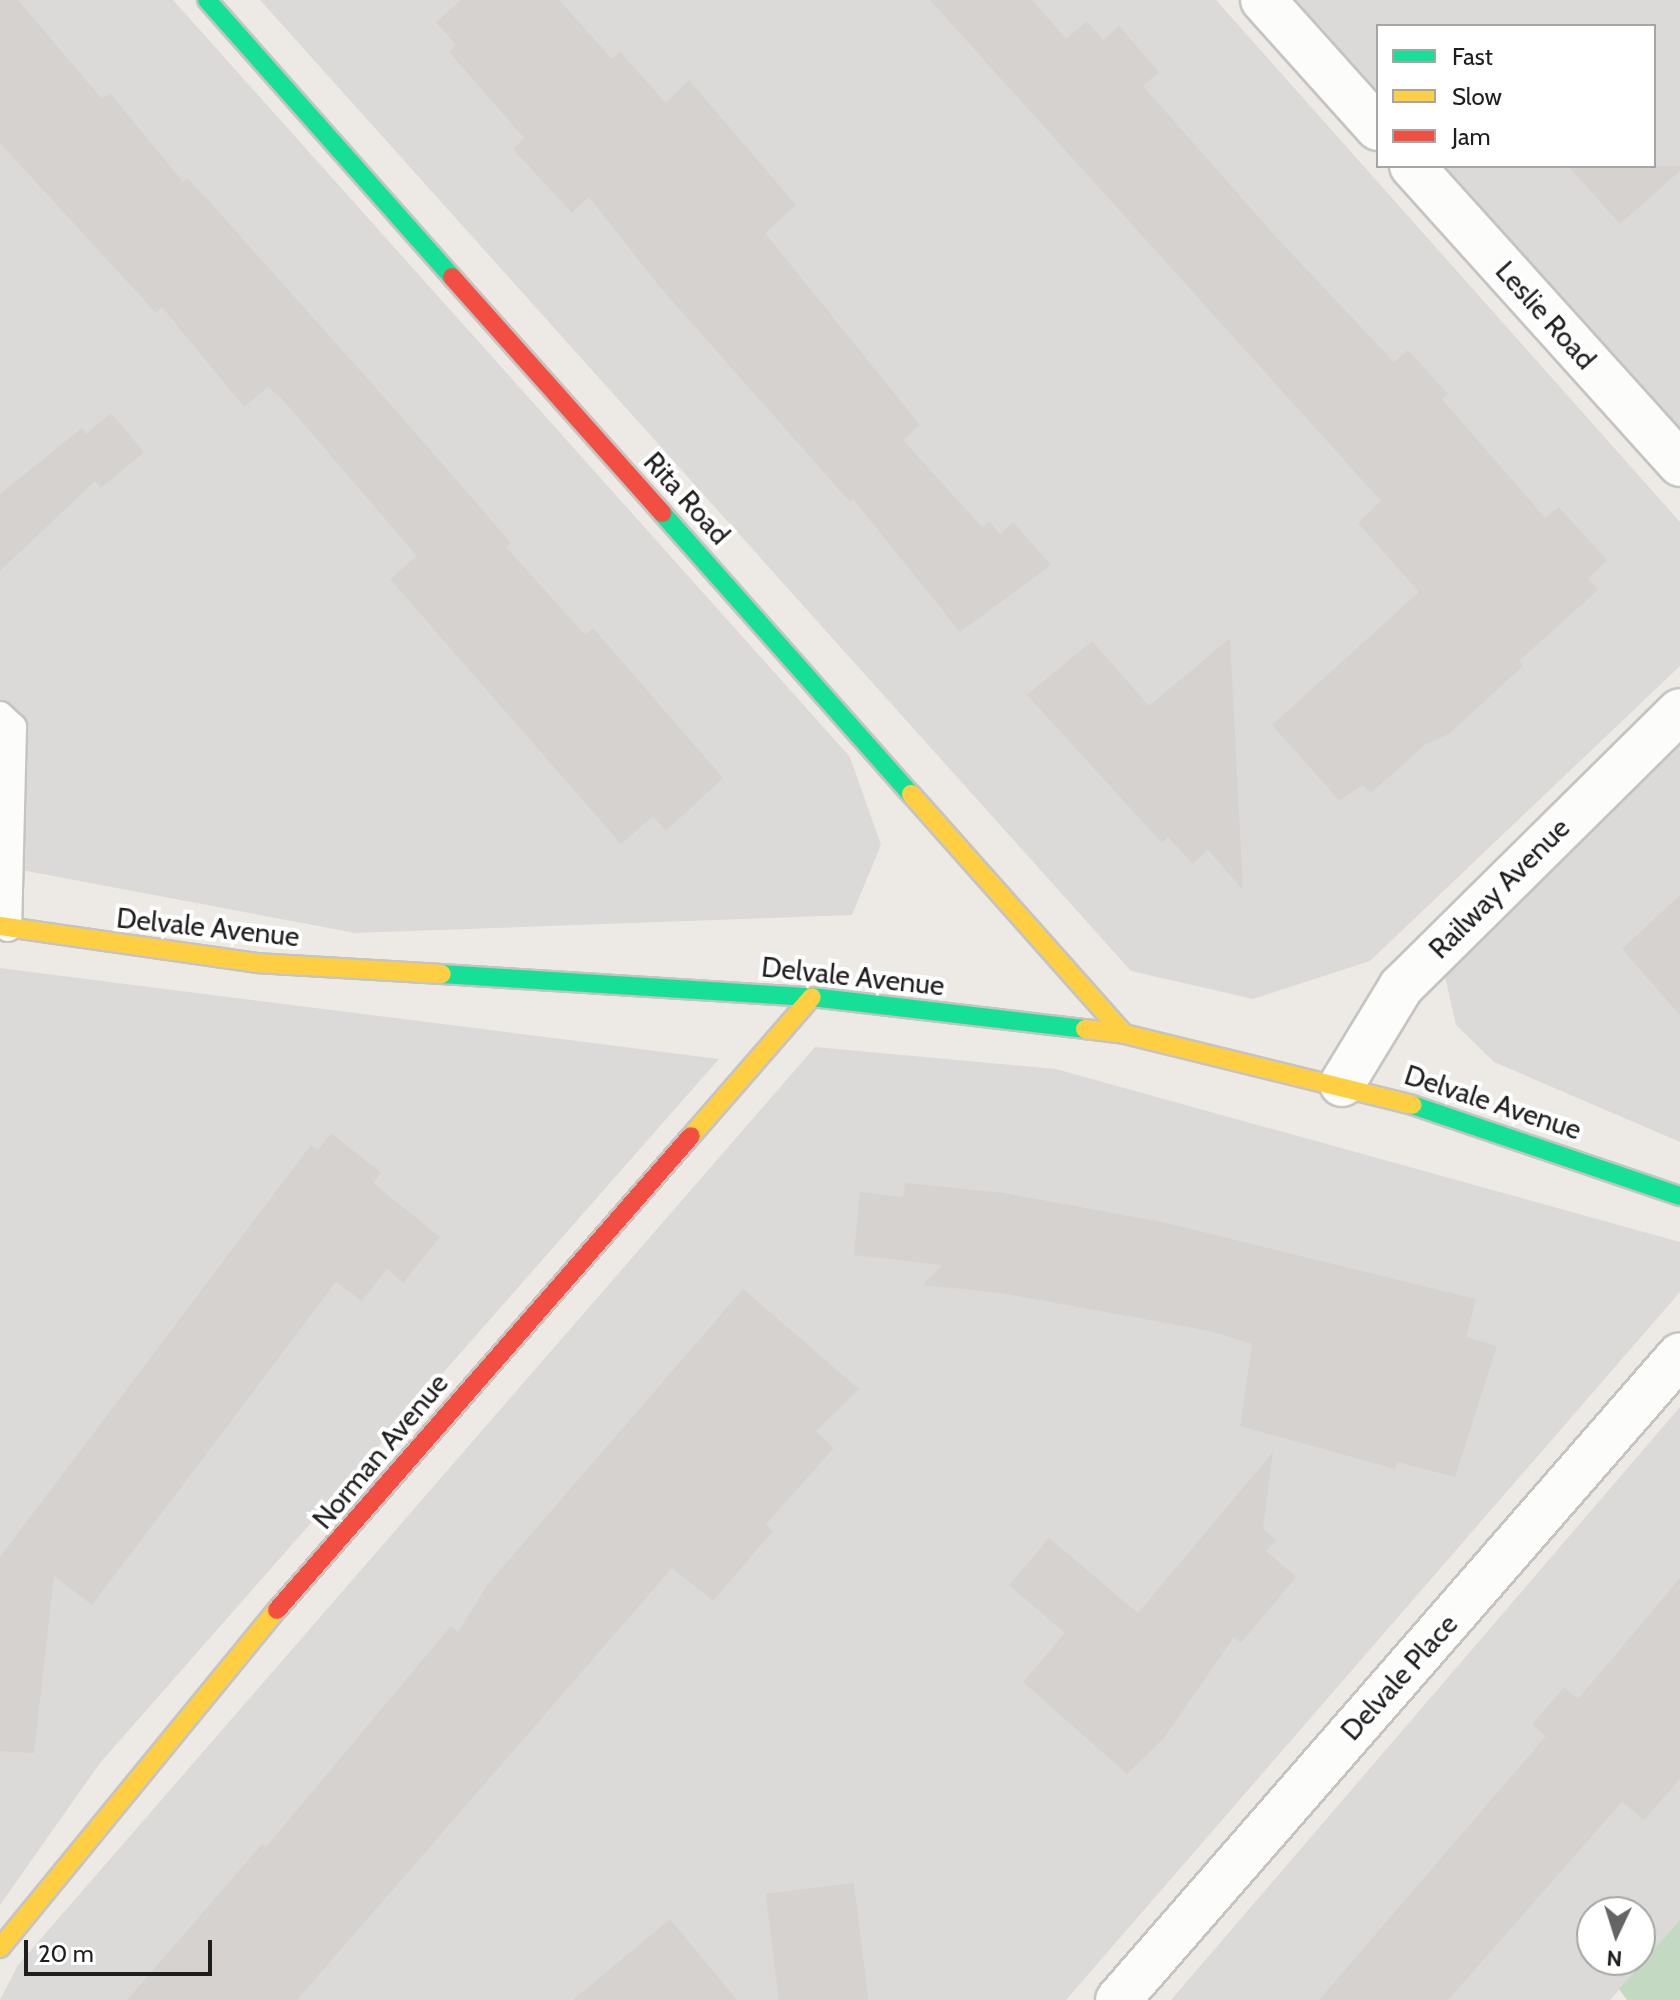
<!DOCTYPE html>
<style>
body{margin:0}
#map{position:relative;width:1680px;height:2000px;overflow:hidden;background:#edeae6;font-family:Cabin,sans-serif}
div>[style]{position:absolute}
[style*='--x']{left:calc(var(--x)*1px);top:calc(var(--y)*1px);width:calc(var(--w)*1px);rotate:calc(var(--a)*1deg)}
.residential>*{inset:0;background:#dcdad8}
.cemetery>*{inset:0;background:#c4d9c2}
.building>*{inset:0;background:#d5d2cf;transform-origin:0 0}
.roads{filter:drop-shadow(2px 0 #c5c4c2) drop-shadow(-2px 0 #c5c4c2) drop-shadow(0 2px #c5c4c2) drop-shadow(0 -2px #c5c4c2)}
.lane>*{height:26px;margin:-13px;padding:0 13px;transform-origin:13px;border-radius:13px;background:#fcfcfb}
.street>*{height:44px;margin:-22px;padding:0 22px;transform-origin:22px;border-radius:22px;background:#fcfcfb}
.fast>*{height:18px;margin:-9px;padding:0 9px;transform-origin:9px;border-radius:9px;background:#16e098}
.slow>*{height:18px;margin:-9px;padding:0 9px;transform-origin:9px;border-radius:9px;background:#ffcf43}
.jam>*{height:18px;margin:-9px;padding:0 9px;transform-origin:9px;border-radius:9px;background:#f24e42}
span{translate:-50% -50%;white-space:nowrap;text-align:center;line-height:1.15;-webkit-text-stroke:8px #fff;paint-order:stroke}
.street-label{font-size:28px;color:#1e1e1e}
.legend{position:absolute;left:1376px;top:24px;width:280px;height:144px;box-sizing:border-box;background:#fff;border:2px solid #a5a5a5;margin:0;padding:10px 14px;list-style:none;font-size:24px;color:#1e1e1e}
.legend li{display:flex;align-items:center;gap:16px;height:40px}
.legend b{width:40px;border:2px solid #a5a5a5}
.north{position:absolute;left:1576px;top:1896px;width:80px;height:80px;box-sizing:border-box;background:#fff;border:2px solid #a5a5a5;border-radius:50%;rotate:184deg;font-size:22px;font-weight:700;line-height:32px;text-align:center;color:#1e1e1e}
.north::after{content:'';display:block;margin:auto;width:28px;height:36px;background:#666564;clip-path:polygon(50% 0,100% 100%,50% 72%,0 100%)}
.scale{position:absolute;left:24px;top:1940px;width:188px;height:36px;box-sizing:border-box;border:4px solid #1e1e1e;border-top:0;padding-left:10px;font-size:24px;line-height:28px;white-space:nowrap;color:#1e1e1e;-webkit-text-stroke:6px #fff;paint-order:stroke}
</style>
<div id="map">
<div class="residential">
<i style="clip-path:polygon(0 0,173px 0,850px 757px,881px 845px,852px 915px,355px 933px,0 866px)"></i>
<i style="clip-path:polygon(260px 0,1216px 0,1680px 522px,1680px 666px,1370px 961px,1253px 999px,1131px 971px)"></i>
<i style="clip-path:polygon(1291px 0,1680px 0,1680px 435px,1440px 166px,1654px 166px,1654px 26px,1378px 26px,1378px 97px)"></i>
<i style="clip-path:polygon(1680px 746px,1680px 1142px,1494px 1062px,1456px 1025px,1442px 963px,1504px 897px)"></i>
<i style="clip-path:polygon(0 968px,719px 1059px,100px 1763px,0 1905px)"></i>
<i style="clip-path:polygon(815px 1047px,1056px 1069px,1680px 1242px,1680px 1292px,1066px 2000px,0 2000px,18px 1965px)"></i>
<i style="clip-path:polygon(evenodd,1680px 1407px,1680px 1921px,1610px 2000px,1171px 2000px,1680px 1407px,1592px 1912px,1640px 1912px,1640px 1960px,1592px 1960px,1592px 1912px)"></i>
</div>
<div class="cemetery">
<i style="clip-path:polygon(1680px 1920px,1680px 2000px,1627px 2000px,1619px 1989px)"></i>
</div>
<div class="building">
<i style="clip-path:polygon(0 0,18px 0,102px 99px,110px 93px,183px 182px,187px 178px,208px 200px,399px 414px,511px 543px,506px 547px,585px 635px,593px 628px,723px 778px,666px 831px,653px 816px,621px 844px,390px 579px,417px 556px,283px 400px,268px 387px,244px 407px,162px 307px,156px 313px,0 143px)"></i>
<i style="clip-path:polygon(461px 0,559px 0,612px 59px,620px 52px,666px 103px,689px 80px,796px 205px,765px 233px,920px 425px,903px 440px,982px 527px,989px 521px,1000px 534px,1013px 522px,1051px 565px,960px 632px,853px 499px,850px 502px,659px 286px,589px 197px,572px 213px,513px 149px,524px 138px,449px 52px,456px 45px,436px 22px)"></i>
<i style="clip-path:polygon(930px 0,1032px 0,1066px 39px,1087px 21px,1103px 40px,1119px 26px,1159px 72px,1143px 86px,1277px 238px,1394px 362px,1408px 350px,1448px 394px,1442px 399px,1545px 518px,1559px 507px,1607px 560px,1588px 578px,1598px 590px,1519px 661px,1523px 666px,1449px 734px,1426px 744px,1371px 793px,1363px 785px,1339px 800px,1272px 725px,1419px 592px,1358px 523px,1381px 501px)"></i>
<i style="clip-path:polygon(1568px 166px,1680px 166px,1680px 171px,1620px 224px)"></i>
<i style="clip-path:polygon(111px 413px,144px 452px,101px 488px,95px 481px,0 571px,0 494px,82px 428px,86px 434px)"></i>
<i style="clip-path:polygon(1230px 638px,1243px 890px,1208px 850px,1193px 864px,1168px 837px,1162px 843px,1027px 695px,1092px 641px,1149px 706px)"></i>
<i style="clip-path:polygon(1680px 895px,1680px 1015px,1622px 949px)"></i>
<i style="clip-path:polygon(331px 1133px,381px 1173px,373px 1183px,440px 1237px,403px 1283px,387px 1269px,362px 1301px,336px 1282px,92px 1605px,54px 1576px,34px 1753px,0 1751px,0 1557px,311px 1145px,318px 1150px)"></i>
<i style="clip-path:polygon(905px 1183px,1003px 1193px,1162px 1222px,1476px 1299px,1466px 1337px,1497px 1346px,1455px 1477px,1398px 1462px,1395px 1469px,1240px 1426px,1252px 1344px,1210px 1331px,1001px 1293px,923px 1285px,942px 1265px,854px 1255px,860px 1192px,903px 1197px)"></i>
<i style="clip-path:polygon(743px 1289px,859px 1389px,816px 1431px,834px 1448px,766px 1524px,773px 1531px,713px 1601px,672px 1568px,297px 2000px,127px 2000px,262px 1844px,266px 1847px,451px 1626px,458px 1632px,488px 1584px)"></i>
<i style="clip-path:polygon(1273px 1452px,1263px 1529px,1276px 1541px,1266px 1551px,1296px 1577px,1241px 1643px,1234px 1637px,1164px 1738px,1127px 1774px,1023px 1682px,1065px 1633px,1009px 1585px,1049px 1538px,1138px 1613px)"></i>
<i style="clip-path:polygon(1680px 1578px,1680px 1779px,1644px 1820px,1622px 1802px,1448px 2000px,1319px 2000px,1546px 1736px,1532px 1724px,1564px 1687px,1578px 1699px)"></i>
<i style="left:854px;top:1883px;width:118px;height:89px;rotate:83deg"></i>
<i style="clip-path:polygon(670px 1919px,737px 2000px,573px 2000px)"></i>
</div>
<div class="roads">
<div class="lane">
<i style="--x:0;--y:715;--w:18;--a:43"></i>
<i style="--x:13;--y:727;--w:201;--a:91.4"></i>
</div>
<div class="street">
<i style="--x:1263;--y:0;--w:172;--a:48.1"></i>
<i style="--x:1412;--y:166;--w:401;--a:48"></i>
<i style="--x:1342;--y:1084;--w:114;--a:-58.7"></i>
<i style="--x:1401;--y:987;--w:392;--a:-44.7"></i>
<i style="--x:1118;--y:2000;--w:855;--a:-48.93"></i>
</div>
<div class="fast">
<i style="--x:207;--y:0;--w:370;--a:48.5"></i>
<i style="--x:662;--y:513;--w:375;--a:48.5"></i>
<i style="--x:442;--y:974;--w:371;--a:3.6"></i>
<i style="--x:812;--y:997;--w:275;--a:6.7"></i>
<i style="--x:1412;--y:1105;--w:283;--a:18.8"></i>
</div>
<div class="slow">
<i style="--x:911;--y:794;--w:321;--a:48.4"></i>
<i style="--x:0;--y:926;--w:259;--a:8.2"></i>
<i style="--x:256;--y:963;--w:186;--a:3.4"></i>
<i style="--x:1085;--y:1029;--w:39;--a:7"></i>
<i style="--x:1124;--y:1034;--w:297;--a:13.8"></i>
<i style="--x:691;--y:1136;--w:184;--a:-49"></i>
<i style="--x:0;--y:1948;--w:437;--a:-50.7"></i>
</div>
<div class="jam">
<i style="--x:452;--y:277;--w:316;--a:48.3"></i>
<i style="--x:277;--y:1610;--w:629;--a:-48.87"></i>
</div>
</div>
<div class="street-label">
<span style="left:1546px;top:315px;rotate:48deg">Leslie Road</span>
<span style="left:687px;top:498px;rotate:48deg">Rita Road</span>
<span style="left:1499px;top:888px;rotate:-45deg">Railway Avenue</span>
<span style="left:208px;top:927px;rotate:6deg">Delvale Avenue</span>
<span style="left:853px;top:976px;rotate:6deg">Delvale Avenue</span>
<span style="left:1493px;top:1102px;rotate:18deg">Delvale Avenue</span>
<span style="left:380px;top:1451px;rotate:-50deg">Norman Avenue</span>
<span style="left:1399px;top:1677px;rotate:-48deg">Delvale Place</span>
</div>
<ul class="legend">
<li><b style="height:10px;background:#16e098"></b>Fast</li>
<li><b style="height:10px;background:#ffcf43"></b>Slow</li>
<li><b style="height:10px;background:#f24e42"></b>Jam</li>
</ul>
<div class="north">N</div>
<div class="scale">20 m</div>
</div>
